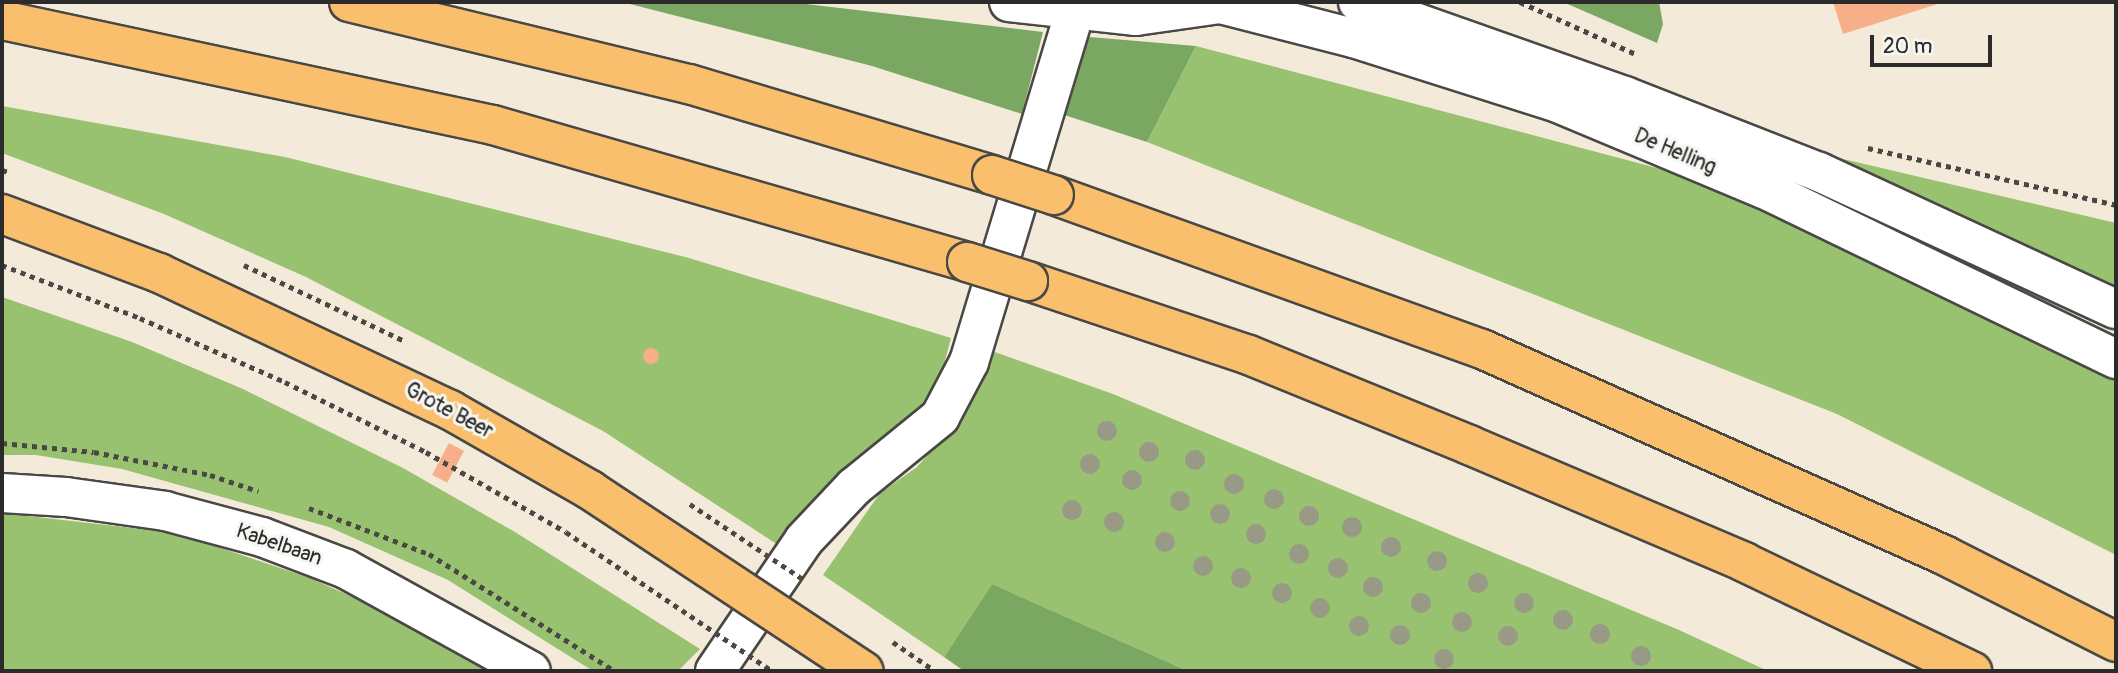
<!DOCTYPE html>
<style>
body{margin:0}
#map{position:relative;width:2118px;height:673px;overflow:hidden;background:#f4eada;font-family:Pangolin,sans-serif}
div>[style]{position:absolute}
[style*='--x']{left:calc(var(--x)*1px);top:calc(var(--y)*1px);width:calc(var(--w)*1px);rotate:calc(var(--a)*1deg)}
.green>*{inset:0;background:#98c26f}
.forest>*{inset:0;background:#7aa862}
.building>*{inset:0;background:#f6af89;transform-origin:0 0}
.round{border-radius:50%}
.path>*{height:4.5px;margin-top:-2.25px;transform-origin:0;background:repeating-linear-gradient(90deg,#494845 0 5px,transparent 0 10px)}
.roads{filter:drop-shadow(2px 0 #494845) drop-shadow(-2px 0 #494845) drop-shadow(0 2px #494845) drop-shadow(0 -2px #494845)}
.minor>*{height:38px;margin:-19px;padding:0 19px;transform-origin:19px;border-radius:19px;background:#fff}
.highway>*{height:38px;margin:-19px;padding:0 19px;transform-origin:19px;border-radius:19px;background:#f9bf6d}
.path-bridge>*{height:4.5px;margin-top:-2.25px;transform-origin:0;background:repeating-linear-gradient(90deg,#494845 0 5px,transparent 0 10px)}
.bridges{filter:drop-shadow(2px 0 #494845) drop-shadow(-2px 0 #494845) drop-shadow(0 2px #494845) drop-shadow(0 -2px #494845)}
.major-bridge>*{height:38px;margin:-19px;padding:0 19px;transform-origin:19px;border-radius:19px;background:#f9bf6d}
.highway-bridge>*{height:38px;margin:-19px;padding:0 19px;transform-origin:19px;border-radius:19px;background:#f9bf6d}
.trees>*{width:20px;height:20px;margin:-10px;border-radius:50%;background:#989a85}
span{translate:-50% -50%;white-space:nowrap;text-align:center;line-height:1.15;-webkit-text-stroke:6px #f6f6f2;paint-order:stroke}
.street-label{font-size:21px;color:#2b2b2b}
.frame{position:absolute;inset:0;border:4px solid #2b2b2b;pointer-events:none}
.scale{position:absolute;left:1870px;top:35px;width:122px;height:32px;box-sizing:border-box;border:4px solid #2b2b2b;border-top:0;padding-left:9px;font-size:21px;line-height:24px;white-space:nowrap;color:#2b2b2b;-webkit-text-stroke:5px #f6f6f2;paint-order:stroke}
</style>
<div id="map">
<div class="green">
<i style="clip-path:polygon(1196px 46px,1672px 172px,1796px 221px,2116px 378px,2116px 555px,1837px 414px,1147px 142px)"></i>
<i style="clip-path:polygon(2px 106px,285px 157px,689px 258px,951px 338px,943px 368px,924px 402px,792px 554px,603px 431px,306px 277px,164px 214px,2px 153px)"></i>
<i style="clip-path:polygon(1792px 147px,2116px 223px,2116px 296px)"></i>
<i style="clip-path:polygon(2px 297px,132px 342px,243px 389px,403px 468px,515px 532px,700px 649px,678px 671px,593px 671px,448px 580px,329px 527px,122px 469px,36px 455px,2px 455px)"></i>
<i style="clip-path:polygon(989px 350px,1113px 394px,1679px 630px,1768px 671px,1188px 671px,992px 584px,944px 657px,823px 575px,880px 493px,917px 467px,955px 424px)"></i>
<i style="clip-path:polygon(2px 513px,176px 533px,310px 578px,422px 628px,493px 671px,2px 671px)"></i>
</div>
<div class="forest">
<i style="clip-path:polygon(622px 2px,789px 2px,1043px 32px,1022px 114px,872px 66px)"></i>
<i style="clip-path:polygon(1563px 2px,1659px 2px,1663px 24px,1657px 43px)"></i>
<i style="clip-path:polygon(1066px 35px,1196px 46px,1147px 142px,1046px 109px)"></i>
<i style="clip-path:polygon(992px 584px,1188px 671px,964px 671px,944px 657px)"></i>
</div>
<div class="building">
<i style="clip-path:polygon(1833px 2px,1944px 2px,1843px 34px)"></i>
<i class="round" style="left:643px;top:348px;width:16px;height:16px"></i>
<i style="left:449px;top:443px;width:17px;height:36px;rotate:28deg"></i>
</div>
<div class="path">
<i style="--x:1520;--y:2;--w:129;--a:24.2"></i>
<i style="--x:1868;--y:148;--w:254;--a:12.9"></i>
<i style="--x:2;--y:443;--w:92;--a:5.6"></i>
<i style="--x:94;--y:452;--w:118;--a:11.2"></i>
<i style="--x:210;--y:475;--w:51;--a:18.4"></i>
<i style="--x:309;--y:508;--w:129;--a:21"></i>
<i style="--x:429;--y:554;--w:220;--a:32.2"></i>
</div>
<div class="roads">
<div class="minor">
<i style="--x:1009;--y:2;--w:128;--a:6.3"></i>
<i style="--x:1136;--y:16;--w:85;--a:-8.1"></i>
<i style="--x:1213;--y:2;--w:145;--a:14.4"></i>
<i style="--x:1353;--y:38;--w:215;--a:17.6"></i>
<i style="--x:1558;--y:103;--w:223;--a:22.7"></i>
<i style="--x:1764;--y:189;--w:391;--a:25.8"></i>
<i style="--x:1358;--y:2;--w:283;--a:19.4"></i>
<i style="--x:1625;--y:96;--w:208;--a:21.4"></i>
<i style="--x:1819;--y:172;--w:327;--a:24.8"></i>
<i style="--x:2;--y:493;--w:64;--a:3.6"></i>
<i style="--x:66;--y:497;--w:100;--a:8"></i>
<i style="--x:165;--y:511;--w:100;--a:15"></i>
<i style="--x:262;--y:537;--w:90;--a:20.9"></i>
<i style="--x:346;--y:569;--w:211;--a:28.9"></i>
<i style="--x:715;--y:671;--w:158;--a:-55.8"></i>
<i style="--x:804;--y:540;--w:73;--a:-46.7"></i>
<i style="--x:854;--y:487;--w:111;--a:-39.1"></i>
<i style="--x:940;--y:417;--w:62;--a:-62.2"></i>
<i style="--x:969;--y:362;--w:370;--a:-73.2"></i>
</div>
<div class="highway">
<i style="--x:349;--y:2;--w:350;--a:13.6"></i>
<i style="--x:689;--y:84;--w:316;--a:16.7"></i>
<i style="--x:2;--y:20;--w:502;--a:12.07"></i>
<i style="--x:493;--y:125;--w:493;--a:16.1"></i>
<i style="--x:1054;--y:195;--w:455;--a:19.8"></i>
<i style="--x:1482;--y:349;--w:506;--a:24.03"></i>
<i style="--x:1944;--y:555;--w:193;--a:26.8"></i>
<i style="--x:1028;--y:281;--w:233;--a:18.5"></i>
<i style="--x:1249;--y:355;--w:238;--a:22.2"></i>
<i style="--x:1469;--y:445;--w:299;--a:23"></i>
<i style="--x:1744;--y:562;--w:253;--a:25.6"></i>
</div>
</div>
<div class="path-bridge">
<i style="--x:2;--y:170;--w:9;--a:18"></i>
<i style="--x:2;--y:265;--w:148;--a:21"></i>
<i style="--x:140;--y:318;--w:158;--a:23.8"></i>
<i style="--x:285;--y:382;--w:157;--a:26.4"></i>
<i style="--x:426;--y:452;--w:161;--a:29.7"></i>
<i style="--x:566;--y:532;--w:249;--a:34"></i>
<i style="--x:244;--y:265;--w:176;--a:25.3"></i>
<i style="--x:690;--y:504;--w:136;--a:33.6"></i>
<i style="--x:893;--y:642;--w:51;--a:34.6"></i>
</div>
<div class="bridges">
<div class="major-bridge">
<i style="--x:2;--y:214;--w:168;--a:20.6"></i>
<i style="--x:159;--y:273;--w:322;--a:25.2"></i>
<i style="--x:450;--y:410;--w:161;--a:29.7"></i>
<i style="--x:590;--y:490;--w:328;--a:33.5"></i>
</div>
<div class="highway-bridge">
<i style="--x:992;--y:175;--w:65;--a:17.9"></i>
<i style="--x:967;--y:262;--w:64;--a:17.3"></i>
</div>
</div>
<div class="trees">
<i style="left:1107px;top:431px"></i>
<i style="left:1149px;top:452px"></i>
<i style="left:1195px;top:460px"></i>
<i style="left:1090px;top:464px"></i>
<i style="left:1132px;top:480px"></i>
<i style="left:1234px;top:484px"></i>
<i style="left:1274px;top:499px"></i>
<i style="left:1180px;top:501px"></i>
<i style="left:1072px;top:510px"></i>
<i style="left:1220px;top:514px"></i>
<i style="left:1309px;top:516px"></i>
<i style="left:1114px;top:522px"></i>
<i style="left:1352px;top:527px"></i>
<i style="left:1256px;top:534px"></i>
<i style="left:1165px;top:542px"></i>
<i style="left:1391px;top:547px"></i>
<i style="left:1299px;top:554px"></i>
<i style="left:1437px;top:561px"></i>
<i style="left:1203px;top:566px"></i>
<i style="left:1338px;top:568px"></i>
<i style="left:1241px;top:578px"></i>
<i style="left:1478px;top:583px"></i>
<i style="left:1373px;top:587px"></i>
<i style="left:1282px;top:593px"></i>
<i style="left:1421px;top:603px"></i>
<i style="left:1524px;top:603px"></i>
<i style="left:1320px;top:608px"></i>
<i style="left:1563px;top:620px"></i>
<i style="left:1462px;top:622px"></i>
<i style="left:1359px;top:626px"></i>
<i style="left:1600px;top:634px"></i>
<i style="left:1400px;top:635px"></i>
<i style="left:1508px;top:636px"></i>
<i style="left:1641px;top:656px"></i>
<i style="left:1444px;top:659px"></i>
</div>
<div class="street-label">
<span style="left:1675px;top:152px;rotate:23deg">De Helling</span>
<span style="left:449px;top:411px;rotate:28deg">Grote Beer</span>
<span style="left:279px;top:545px;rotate:19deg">Kabelbaan</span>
</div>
<div class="frame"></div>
<div class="scale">20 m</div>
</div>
